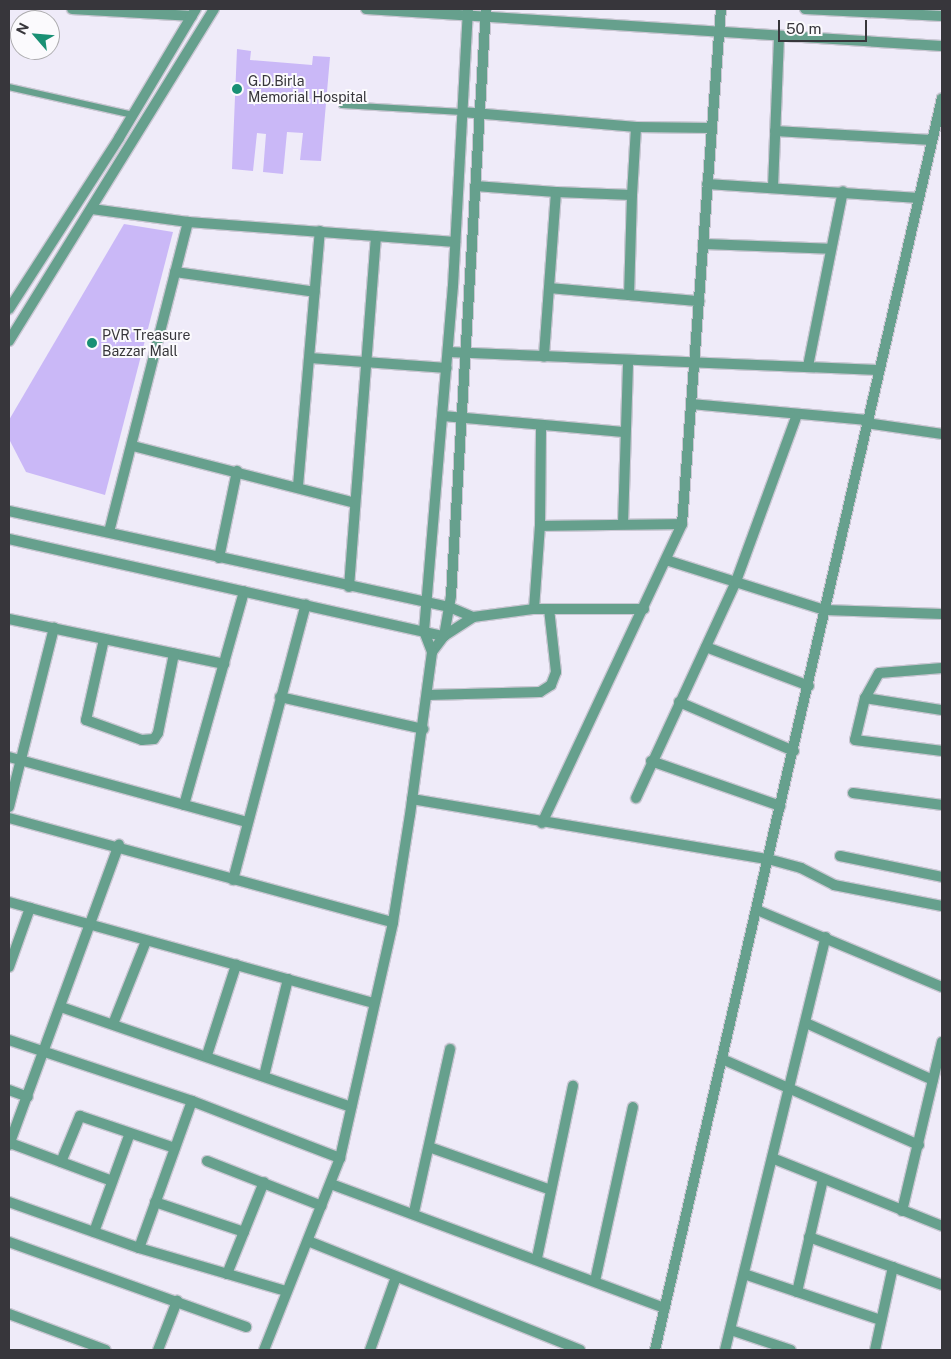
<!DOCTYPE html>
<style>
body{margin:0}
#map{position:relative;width:951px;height:1359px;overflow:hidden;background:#efebf9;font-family:"Public Sans",sans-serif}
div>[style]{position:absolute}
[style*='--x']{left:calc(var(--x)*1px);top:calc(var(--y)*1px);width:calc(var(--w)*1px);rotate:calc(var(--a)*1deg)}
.building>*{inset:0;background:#cab8f7}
.roads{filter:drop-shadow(1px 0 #cac7d3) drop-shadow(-1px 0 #cac7d3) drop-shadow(0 1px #cac7d3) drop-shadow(0 -1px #cac7d3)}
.service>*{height:5.5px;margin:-2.75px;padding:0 2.75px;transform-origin:2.75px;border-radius:2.75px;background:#66a08d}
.minor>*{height:10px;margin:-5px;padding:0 5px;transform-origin:5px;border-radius:5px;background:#66a08d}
.tertiary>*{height:10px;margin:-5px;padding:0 5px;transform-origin:5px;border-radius:5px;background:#66a08d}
.dots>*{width:14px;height:14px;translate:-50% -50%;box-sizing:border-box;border:2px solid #fbfafd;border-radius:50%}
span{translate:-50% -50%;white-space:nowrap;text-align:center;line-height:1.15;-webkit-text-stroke:4px #fbfafd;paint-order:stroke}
.poi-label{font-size:14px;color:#37363b}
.left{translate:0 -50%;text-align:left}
.frame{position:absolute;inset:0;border:10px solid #37363b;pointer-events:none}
.north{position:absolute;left:10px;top:10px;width:50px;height:50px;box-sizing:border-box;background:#fbfafd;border:1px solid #adacaf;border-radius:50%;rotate:297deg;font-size:14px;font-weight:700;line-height:20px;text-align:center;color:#37363b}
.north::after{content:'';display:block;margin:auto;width:18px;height:22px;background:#199074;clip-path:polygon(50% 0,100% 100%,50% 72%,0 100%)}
.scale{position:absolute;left:778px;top:20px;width:89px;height:22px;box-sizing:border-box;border:2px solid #37363b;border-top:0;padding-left:6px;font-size:15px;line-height:18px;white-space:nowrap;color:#37363b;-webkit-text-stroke:4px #fbfafd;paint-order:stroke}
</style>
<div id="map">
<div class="building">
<i style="clip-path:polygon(237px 49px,251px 51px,250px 60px,312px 65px,313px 56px,330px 57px,321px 161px,300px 160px,303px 133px,287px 132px,283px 174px,263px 172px,266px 134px,257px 133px,253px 171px,232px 169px)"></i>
<i style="clip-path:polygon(124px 224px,173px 232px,105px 495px,26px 472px,9px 439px,9px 420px)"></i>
</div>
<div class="roads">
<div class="service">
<i style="--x:9;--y:87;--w:127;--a:12.7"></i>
<i style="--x:342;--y:105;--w:120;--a:3.3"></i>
</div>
<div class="minor">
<i style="--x:72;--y:9;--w:120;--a:3.3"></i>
<i style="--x:462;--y:112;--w:175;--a:4.9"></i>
<i style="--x:636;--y:127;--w:76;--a:0.8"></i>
<i style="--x:775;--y:131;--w:157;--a:3.3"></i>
<i style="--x:707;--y:184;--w:212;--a:3.8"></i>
<i style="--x:475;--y:186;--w:81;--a:4.2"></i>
<i style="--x:556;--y:192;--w:165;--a:94.2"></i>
<i style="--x:773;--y:187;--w:150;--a:-87.7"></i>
<i style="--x:556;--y:192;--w:76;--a:2.3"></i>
<i style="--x:632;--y:195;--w:100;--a:91.7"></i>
<i style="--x:632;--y:195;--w:68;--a:-86.6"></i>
<i style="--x:92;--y:209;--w:97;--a:7.7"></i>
<i style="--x:188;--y:222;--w:268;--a:4.3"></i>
<i style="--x:703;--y:244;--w:128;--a:2.2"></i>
<i style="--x:175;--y:272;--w:141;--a:8.1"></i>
<i style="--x:549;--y:288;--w:151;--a:5"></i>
<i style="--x:448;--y:352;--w:430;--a:2.4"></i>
<i style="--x:310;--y:358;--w:137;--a:4.2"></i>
<i style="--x:808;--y:366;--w:178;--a:-78.7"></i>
<i style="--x:691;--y:404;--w:177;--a:5.2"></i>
<i style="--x:443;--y:416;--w:181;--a:5.1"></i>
<i style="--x:866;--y:423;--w:77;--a:8.2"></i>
<i style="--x:133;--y:446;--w:229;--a:14.4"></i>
<i style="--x:298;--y:486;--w:256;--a:-85.1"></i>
<i style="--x:623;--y:524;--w:163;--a:-88.2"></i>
<i style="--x:540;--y:526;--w:101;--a:-89.4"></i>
<i style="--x:109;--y:532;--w:320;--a:-75.7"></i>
<i style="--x:219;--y:558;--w:89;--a:-78.3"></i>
<i style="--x:666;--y:560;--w:167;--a:17.5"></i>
<i style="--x:825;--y:610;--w:117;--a:2"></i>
<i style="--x:349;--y:587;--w:352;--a:-85.6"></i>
<i style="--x:534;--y:609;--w:83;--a:-85.9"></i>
<i style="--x:540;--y:526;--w:142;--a:-0.8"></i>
<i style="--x:473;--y:617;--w:62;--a:-7.5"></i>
<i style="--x:534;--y:609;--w:110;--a:0"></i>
<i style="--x:9;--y:619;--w:220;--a:11.8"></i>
<i style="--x:444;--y:636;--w:35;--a:-33"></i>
<i style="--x:473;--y:617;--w:26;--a:-157"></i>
<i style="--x:104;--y:639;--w:83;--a:102.5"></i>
<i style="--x:86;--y:720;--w:59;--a:19.7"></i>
<i style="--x:142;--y:740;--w:12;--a:-5"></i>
<i style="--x:154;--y:739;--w:7;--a:-56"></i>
<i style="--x:158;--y:733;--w:81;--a:-78.6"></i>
<i style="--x:706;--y:647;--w:110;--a:20.7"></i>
<i style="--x:942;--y:668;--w:63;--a:175.5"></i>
<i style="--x:879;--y:673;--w:29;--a:119"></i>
<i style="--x:865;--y:698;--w:43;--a:103.4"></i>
<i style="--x:855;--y:740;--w:88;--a:7.2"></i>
<i style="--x:428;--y:695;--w:112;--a:-1.5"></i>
<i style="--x:540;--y:692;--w:13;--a:-32"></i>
<i style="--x:551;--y:685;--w:14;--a:-69"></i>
<i style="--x:556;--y:672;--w:63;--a:-96.3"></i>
<i style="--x:280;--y:697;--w:147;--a:12.6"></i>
<i style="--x:865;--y:698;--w:78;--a:8.9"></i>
<i style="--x:679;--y:702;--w:125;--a:23.1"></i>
<i style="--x:9;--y:757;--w:246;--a:15.3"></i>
<i style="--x:651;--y:761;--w:137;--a:19.2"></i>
<i style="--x:853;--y:793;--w:90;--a:7.7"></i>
<i style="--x:636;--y:798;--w:236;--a:-65.2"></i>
<i style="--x:735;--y:584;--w:180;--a:-69.9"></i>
<i style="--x:412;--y:799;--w:361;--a:9.6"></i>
<i style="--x:768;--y:859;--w:34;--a:15"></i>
<i style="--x:801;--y:868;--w:37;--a:27"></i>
<i style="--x:834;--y:885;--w:110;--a:11"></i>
<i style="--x:184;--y:805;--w:222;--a:-74.3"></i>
<i style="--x:9;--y:807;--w:185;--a:-75.9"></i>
<i style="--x:9;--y:818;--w:398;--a:15.2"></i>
<i style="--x:542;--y:823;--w:330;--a:-64.9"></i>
<i style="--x:682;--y:524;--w:516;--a:-85.67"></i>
<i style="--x:840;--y:856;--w:104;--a:11.6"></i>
<i style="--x:233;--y:880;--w:285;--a:-75.2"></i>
<i style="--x:9;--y:902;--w:379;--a:15.5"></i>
<i style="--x:757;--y:910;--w:200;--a:22.6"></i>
<i style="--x:9;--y:967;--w:63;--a:-70.4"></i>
<i style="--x:61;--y:1007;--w:307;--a:19"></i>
<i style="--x:806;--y:1023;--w:139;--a:24.2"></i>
<i style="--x:113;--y:1024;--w:89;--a:-68.3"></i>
<i style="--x:9;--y:1040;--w:193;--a:18.4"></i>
<i style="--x:192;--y:1101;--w:156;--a:109.8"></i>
<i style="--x:139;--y:1248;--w:138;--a:-160.5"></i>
<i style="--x:207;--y:1055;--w:95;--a:-72.1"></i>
<i style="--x:722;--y:1059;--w:215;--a:23.6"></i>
<i style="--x:264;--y:1076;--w:100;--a:-76.1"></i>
<i style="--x:9;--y:1090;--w:20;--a:20"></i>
<i style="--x:192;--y:1101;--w:159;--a:21.1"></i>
<i style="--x:10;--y:1143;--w:109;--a:20.4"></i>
<i style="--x:9;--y:1145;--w:320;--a:-69.9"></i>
<i style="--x:429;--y:1147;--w:129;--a:19.4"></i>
<i style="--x:772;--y:1158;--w:183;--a:21.8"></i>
<i style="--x:207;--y:1161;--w:123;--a:21.4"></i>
<i style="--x:61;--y:1162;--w:50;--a:-67.6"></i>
<i style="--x:80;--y:1116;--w:100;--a:18.6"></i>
<i style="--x:331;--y:1184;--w:356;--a:20.4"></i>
<i style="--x:155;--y:1202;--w:94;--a:18.6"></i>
<i style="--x:902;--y:1211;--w:174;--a:-76.7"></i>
<i style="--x:414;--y:1212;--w:167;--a:-77.5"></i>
<i style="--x:94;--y:1232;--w:105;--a:-70"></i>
<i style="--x:809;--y:1237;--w:141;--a:19.8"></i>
<i style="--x:308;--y:1241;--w:293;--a:21.8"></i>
<i style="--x:9;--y:1242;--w:252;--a:19.7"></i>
<i style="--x:139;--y:1248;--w:153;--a:16.3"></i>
<i style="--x:537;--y:1258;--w:176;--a:-78.2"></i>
<i style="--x:227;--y:1274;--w:99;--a:-68.1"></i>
<i style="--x:747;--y:1275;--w:141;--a:18.6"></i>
<i style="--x:595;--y:1281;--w:178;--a:-77.7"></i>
<i style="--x:797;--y:1292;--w:116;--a:-77"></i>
<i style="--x:9;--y:1314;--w:103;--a:20.4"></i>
<i style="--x:731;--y:1330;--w:63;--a:18.4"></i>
<i style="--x:158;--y:1350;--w:53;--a:-68.8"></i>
<i style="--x:370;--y:1350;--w:77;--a:-70.4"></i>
<i style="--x:725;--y:1350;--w:425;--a:-76.3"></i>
<i style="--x:875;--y:1350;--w:85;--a:-77.8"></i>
</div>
<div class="tertiary">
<i style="--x:366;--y:9;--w:577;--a:3.68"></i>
<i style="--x:805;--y:9;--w:137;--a:2.9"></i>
<i style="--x:9;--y:309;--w:203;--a:-57.2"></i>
<i style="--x:119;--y:138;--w:150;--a:-59.2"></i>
<i style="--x:9;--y:341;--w:390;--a:-58.3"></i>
<i style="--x:9;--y:511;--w:450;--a:12.3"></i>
<i style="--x:9;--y:539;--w:446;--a:12.6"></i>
<i style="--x:432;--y:652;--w:20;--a:-53"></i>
<i style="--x:444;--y:636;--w:41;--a:-80.1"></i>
<i style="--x:451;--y:596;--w:588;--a:-86.59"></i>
<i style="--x:264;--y:1350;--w:206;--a:-68.4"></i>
<i style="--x:340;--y:1158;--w:242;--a:-77.3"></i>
<i style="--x:393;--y:922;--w:108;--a:-81"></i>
<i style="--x:410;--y:815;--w:164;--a:-82.3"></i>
<i style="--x:432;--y:652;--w:22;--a:-111"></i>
<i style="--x:424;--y:631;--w:346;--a:-85.2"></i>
<i style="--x:453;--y:286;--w:277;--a:-86.9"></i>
<i style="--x:655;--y:1350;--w:1284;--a:-77.09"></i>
</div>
</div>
<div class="dots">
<i style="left:237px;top:89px;background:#199074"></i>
<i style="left:92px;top:343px;background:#199074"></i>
</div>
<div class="poi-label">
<span class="left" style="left:248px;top:89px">G.D.Birla<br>Memorial Hospital</span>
<span class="left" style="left:102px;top:343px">PVR Treasure<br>Bazzar Mall</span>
</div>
<div class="frame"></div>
<div class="north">N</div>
<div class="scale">50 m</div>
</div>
